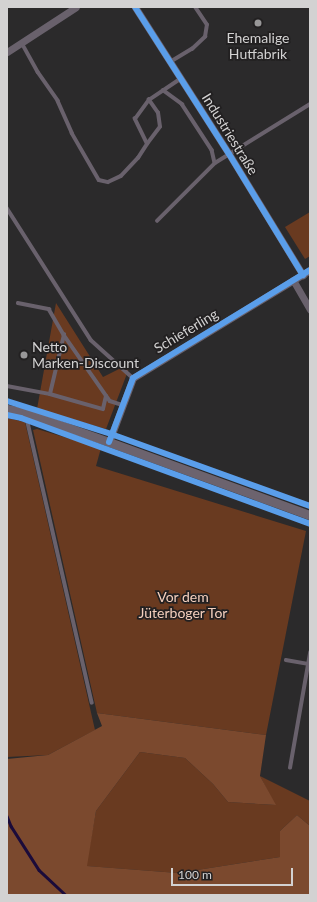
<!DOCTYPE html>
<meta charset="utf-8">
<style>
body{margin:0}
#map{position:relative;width:317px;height:902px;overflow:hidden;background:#2b2a2b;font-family:Lato,sans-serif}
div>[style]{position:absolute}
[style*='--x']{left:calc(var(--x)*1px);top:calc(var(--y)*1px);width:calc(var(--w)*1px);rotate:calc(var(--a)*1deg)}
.green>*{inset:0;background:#693a20}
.forest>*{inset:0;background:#7b492e}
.stream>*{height:2.5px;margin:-1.25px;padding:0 1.25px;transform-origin:1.25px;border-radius:1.25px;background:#1b0b3a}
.lane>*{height:3.5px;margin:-1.75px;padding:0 1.75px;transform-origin:1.75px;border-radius:1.75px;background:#69616c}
.street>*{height:7px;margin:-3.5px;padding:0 3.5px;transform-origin:3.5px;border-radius:3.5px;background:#69616c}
.secondary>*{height:9px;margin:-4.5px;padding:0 4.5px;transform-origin:4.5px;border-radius:4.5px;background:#6c636e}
.cycleway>*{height:6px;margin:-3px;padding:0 3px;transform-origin:3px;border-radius:3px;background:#5a9eea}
.dots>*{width:11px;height:11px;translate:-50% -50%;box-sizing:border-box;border:2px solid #222021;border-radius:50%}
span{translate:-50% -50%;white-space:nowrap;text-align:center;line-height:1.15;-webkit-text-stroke:3.5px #222021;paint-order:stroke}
.poi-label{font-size:14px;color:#d3d2d2}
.left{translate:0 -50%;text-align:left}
.street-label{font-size:14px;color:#d3d2d2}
.park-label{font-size:14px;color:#f5d0be}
.frame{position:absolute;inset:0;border:8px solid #d3d2d2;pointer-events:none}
.scale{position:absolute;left:171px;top:868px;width:122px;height:18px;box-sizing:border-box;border:2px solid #d3d2d2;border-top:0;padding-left:5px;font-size:12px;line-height:14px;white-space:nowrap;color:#d3d2d2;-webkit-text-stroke:3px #222021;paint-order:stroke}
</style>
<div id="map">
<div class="green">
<i style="clip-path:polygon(310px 212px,310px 256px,305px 259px,285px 227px)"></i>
<i style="clip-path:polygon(56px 303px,103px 377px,131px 363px,106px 429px,37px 409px)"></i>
<i style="clip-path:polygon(7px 418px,25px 422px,95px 730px,48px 755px,7px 757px)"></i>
<i style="clip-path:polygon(37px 429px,101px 448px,96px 466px,306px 531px,266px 735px,97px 713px,33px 430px)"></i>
<i style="clip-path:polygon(140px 752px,185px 758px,213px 784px,228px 802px,275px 805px,260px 776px,310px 801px,310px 826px,297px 815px,280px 831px,280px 857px,178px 873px,86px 866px,96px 811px)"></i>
</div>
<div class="forest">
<i style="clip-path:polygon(97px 713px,266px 735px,260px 776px,276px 805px,228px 802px,213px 784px,185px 758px,140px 752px,96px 811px,87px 866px,178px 873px,280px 857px,280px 831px,297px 815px,310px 826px,310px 895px,7px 895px,7px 759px,48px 755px,102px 726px)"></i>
</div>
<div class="stream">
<i style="--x:7;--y:816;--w:11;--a:68"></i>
<i style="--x:11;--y:826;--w:52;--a:57.5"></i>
<i style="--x:39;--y:870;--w:37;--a:43"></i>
</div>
<div class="lane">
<i style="--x:22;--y:43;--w:33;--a:61"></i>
<i style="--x:38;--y:72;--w:35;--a:55"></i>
<i style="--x:58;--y:101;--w:35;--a:66"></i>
<i style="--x:72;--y:133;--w:54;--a:60.1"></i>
<i style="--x:99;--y:180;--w:9;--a:13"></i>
<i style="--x:108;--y:182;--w:14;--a:-25"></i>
<i style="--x:121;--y:176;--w:25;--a:-47"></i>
<i style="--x:138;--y:158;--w:17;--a:-57"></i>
<i style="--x:147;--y:144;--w:28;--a:-116"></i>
<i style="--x:135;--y:119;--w:24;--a:-54"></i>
<i style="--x:149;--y:100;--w:37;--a:-34"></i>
<i style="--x:170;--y:62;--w:26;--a:-31"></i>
<i style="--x:192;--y:49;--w:18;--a:-43"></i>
<i style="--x:205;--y:37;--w:12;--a:-81"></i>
<i style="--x:207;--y:25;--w:22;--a:-124"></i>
<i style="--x:163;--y:90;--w:24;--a:36"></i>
<i style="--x:182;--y:104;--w:55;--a:56.9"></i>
<i style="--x:212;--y:150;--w:13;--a:77"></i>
<i style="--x:215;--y:163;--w:112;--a:-31.8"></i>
<i style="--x:147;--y:144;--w:21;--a:-53"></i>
<i style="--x:160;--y:127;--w:14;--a:-98"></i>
<i style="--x:158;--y:113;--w:16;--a:-125"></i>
<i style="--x:7;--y:208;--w:156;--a:57.5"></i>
<i style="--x:91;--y:340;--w:57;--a:42.1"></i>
<i style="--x:157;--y:221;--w:82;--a:-45"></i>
<i style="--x:18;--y:303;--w:32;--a:11"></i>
<i style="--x:49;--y:309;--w:30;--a:60"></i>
<i style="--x:7;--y:386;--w:44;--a:10.5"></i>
<i style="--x:50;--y:394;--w:61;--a:-76.7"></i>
<i style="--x:64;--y:335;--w:80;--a:55.1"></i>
<i style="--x:110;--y:401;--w:13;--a:18"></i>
<i style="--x:50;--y:394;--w:55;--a:15.8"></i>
<i style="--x:103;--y:409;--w:13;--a:-77"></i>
<i style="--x:26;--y:414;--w:296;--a:77.1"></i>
<i style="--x:286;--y:660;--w:22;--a:10"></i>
<i style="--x:290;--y:768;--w:117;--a:-80.1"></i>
</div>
<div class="street">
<i style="--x:135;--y:7;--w:174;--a:57.4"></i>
<i style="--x:229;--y:154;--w:142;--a:58.6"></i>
<i style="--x:7;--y:52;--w:82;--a:-33.1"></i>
<i style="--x:293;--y:280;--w:34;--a:60"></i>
<i style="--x:109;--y:442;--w:68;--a:-69.4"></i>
<i style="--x:133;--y:378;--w:207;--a:-31.4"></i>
</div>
<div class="secondary">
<i style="--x:7;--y:409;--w:19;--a:12"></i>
<i style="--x:26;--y:413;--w:88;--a:19.3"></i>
<i style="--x:109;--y:442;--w:214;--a:20"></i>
</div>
<div class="cycleway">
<i style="--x:135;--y:7;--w:174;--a:57.4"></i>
<i style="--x:229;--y:154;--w:142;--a:58.6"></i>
<i style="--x:7;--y:401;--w:109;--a:17.6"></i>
<i style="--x:111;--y:434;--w:212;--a:19.9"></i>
<i style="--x:7;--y:415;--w:14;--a:12"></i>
<i style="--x:21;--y:418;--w:308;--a:20.1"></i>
<i style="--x:109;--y:442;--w:68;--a:-69.4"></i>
<i style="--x:133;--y:378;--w:207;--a:-31.4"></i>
</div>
<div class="dots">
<i style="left:258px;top:23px;background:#989798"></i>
<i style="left:24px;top:355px;background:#989798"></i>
</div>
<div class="poi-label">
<span style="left:258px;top:46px">Ehemalige<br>Hutfabrik</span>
<span class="left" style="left:32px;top:355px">Netto<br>Marken-Discount</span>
</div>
<div class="street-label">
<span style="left:230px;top:134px;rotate:58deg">Industriestraße</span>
<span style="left:186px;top:331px;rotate:-31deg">Schieferling</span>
</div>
<div class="park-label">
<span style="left:183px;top:605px">Vor dem<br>Jüterboger Tor</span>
</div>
<div class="frame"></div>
<div class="scale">100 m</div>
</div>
